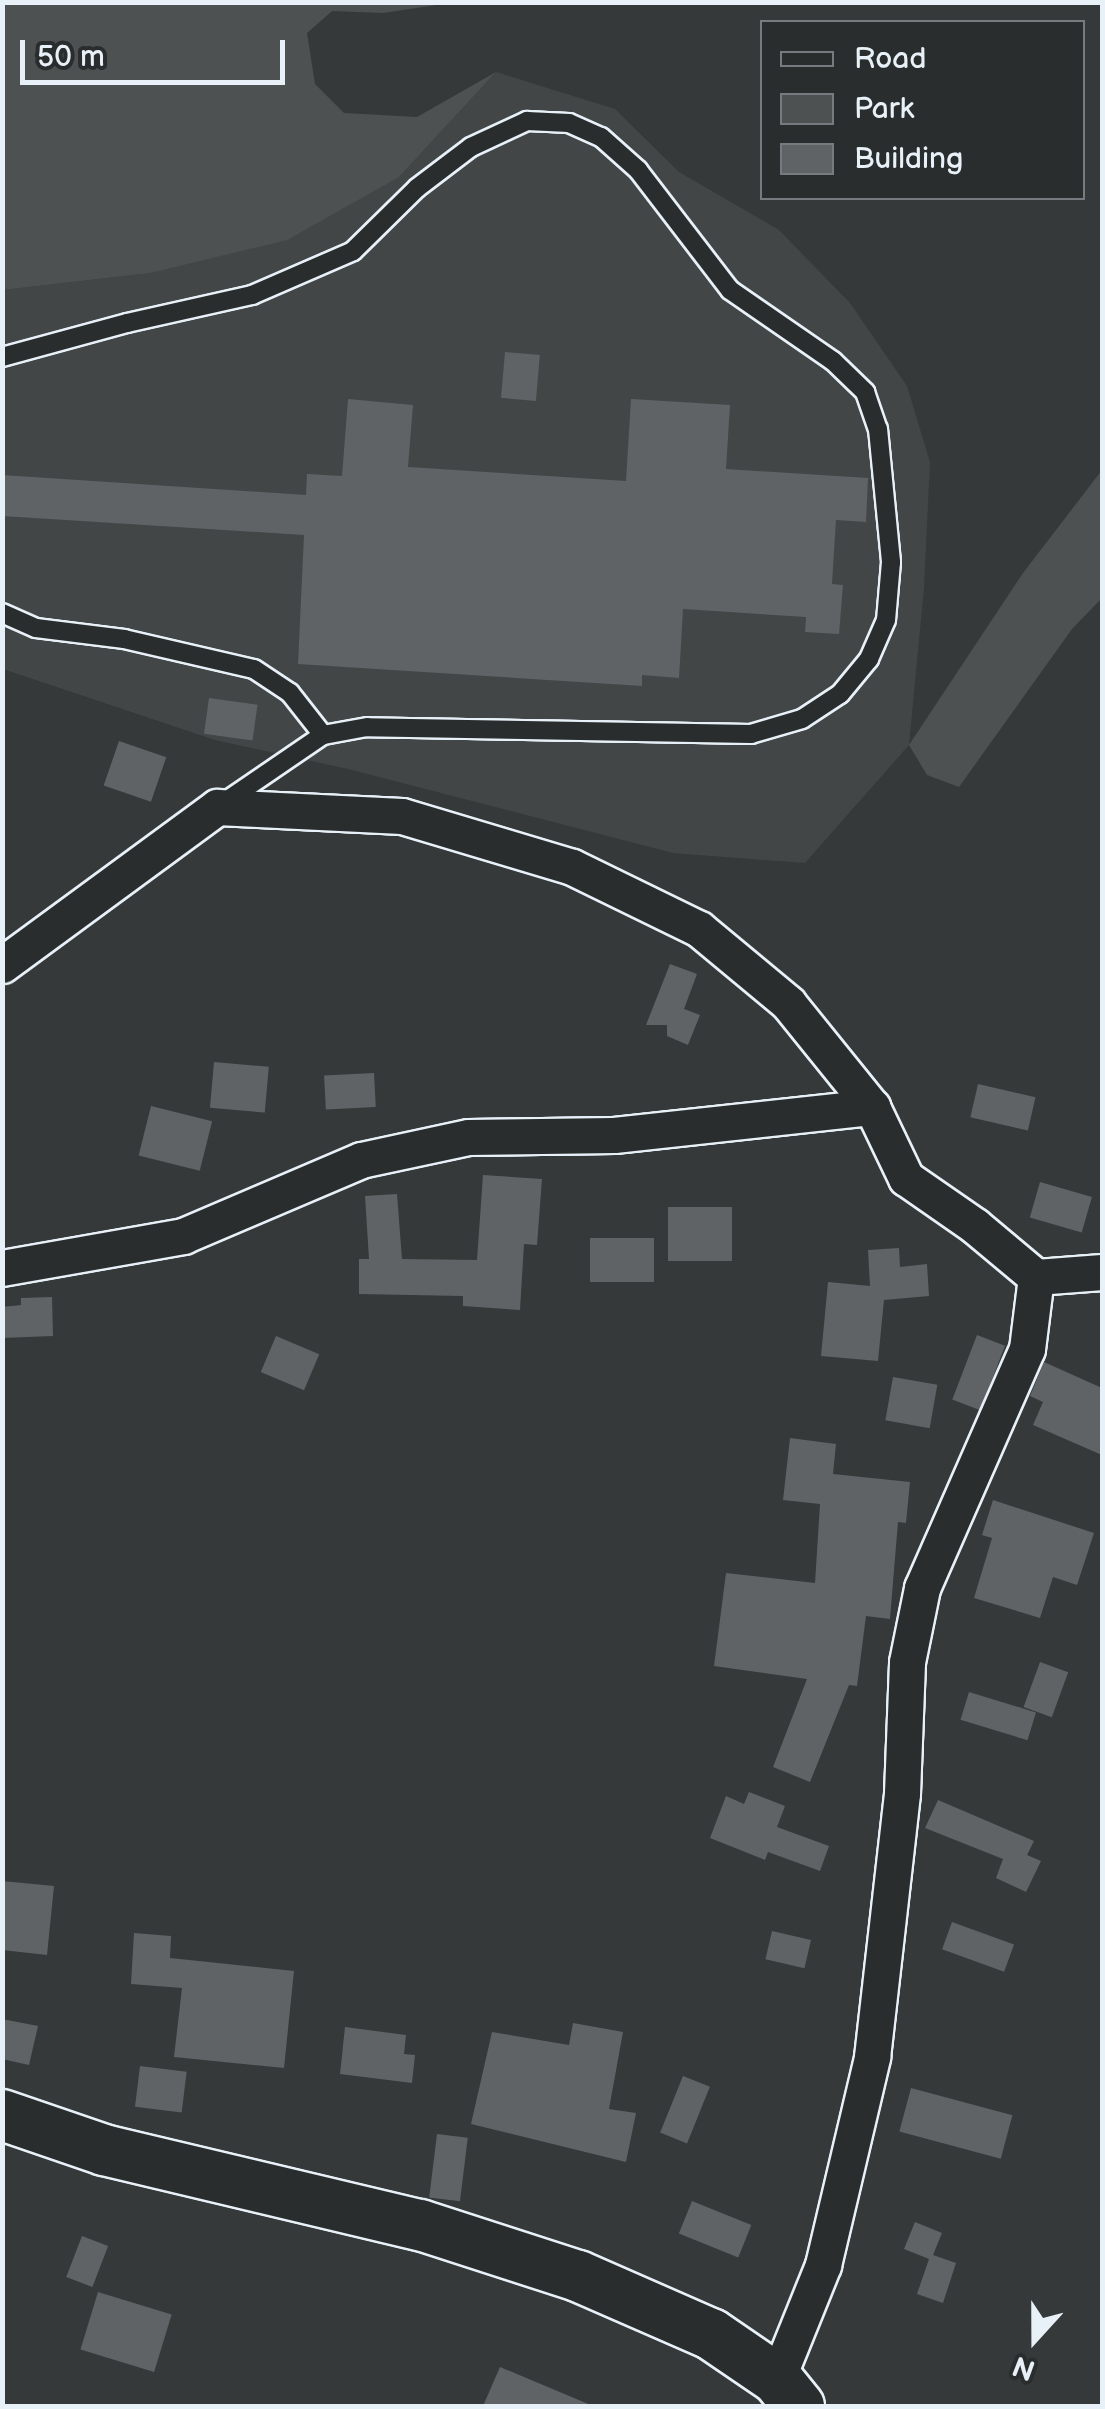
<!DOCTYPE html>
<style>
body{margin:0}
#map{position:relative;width:1105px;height:2409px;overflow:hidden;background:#35393a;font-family:"Balsamiq Sans",sans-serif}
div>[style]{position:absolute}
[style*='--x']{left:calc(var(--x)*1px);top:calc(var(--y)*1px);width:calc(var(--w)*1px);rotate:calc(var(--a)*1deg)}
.built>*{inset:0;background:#424647}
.green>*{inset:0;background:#4d5152}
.building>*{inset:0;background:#5f6365;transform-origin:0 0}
.roads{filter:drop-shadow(2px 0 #e8f1f8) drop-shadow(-2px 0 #e8f1f8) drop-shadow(0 2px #e8f1f8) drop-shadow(0 -2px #e8f1f8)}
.lane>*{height:18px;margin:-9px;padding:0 9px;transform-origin:9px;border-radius:9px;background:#2a2d2e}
.street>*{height:35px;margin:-17.5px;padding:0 17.5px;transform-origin:17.5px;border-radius:17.5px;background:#2a2d2e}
.secondary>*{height:50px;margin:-25px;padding:0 25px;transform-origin:25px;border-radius:25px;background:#2a2d2e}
span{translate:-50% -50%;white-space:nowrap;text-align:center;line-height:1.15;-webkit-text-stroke:8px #2a2d2e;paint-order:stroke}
.frame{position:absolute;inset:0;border:5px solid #e8f1f8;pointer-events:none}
.legend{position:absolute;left:760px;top:20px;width:325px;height:180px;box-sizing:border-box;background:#2a2d2e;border:2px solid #767b7f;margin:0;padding:12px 18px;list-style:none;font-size:30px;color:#e8f1f8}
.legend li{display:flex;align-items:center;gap:20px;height:50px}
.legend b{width:50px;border:2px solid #767b7f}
.north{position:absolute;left:985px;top:2289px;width:100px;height:100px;-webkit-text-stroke:8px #2a2d2e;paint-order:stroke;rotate:201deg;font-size:28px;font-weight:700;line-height:40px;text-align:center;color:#e8f1f8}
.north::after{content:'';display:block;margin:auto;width:35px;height:45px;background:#e8f1f8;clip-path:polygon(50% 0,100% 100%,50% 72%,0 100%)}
.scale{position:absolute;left:20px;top:40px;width:265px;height:45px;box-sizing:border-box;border:5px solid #e8f1f8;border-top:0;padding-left:12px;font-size:30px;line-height:35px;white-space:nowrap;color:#e8f1f8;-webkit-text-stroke:8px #2a2d2e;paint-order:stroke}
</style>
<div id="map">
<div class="built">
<i style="clip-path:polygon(496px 72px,615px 109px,679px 172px,779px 230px,850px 303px,907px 386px,930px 462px,924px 588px,909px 745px,805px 863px,673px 853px,348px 769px,215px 740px,3px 669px,3px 290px,150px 273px,399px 177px)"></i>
</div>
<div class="green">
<i style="clip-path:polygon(2px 3px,450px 3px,383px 13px,332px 11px,307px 33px,315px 84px,344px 113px,417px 117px,496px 72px,399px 177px,287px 240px,150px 273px,3px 290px)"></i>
<i style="clip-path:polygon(1102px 470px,1102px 598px,1072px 629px,959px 787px,927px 775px,909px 745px,1023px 573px)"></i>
</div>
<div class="building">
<i style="left:505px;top:352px;width:35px;height:46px;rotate:5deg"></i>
<i style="clip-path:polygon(348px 399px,413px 405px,408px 467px,626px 481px,631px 399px,730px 405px,726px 469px,868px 478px,866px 522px,836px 520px,832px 584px,843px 585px,839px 634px,805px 632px,806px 617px,683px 609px,679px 678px,642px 675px,642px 686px,298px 664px,304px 535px,2px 516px,2px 475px,306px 495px,307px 474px,342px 476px)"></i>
<i style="left:209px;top:698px;width:49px;height:36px;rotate:8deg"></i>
<i style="left:119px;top:741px;width:50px;height:47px;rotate:19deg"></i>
<i style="clip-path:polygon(670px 964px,697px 974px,684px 1009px,700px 1015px,688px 1045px,667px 1036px,667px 1025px,646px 1025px)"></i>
<i style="left:214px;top:1062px;width:55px;height:46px;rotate:5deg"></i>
<i style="left:374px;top:1073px;width:34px;height:50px;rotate:87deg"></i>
<i style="left:978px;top:1084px;width:59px;height:34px;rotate:13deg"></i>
<i style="left:151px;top:1106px;width:63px;height:51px;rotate:14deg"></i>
<i style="clip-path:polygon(483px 1175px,542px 1179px,537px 1245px,524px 1244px,520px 1310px,463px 1306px,463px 1296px,359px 1294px,359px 1259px,369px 1259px,365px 1196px,397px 1194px,402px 1259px,477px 1260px)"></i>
<i style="left:1040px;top:1182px;width:54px;height:37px;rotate:16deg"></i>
<i style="left:732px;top:1207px;width:54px;height:64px;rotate:90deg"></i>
<i style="left:590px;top:1238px;width:64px;height:44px"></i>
<i style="clip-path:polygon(899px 1248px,900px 1267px,927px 1264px,929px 1296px,884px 1300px,878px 1361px,821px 1356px,828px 1282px,870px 1286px,868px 1250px)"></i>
<i style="clip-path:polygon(52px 1297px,53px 1336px,2px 1338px,2px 1307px,21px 1305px,21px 1298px)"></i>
<i style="left:977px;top:1335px;width:30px;height:69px;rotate:21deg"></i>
<i style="left:276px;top:1336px;width:47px;height:39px;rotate:23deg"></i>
<i style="clip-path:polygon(1044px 1362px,1102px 1388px,1102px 1455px,1033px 1425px,1043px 1402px,1030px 1396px)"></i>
<i style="left:893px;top:1377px;width:45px;height:44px;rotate:10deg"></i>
<i style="clip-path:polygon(790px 1438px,836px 1444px,833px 1474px,910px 1482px,906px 1523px,898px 1522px,890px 1619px,866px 1616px,857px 1686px,849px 1685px,810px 1782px,773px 1767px,807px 1679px,714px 1666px,726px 1573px,815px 1583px,820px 1504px,783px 1500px)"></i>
<i style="clip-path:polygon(993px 1500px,1094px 1533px,1077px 1585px,1053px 1577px,1040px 1618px,974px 1598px,992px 1538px,982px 1535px)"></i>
<i style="left:1040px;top:1662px;width:30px;height:48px;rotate:20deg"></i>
<i style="left:969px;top:1692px;width:70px;height:29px;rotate:17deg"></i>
<i style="clip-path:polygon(749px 1792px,785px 1806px,777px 1827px,829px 1846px,820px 1871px,768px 1852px,765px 1860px,710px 1838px,726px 1796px,744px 1804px)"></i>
<i style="clip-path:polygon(938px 1800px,1034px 1841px,1027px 1855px,1041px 1861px,1026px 1892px,996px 1878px,1003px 1859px,925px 1828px)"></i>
<i style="clip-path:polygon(2px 1881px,54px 1886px,47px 1955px,2px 1950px)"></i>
<i style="left:952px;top:1922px;width:66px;height:29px;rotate:20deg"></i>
<i style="left:772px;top:1931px;width:40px;height:29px;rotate:13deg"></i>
<i style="clip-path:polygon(134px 1933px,171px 1936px,170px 1958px,294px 1971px,284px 2068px,174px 2057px,182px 1988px,131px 1984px)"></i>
<i style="clip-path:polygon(2px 2019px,38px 2026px,29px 2065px,2px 2059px)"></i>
<i style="clip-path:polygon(573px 2023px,623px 2032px,609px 2109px,636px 2113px,626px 2162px,471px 2124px,492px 2032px,569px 2045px)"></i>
<i style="clip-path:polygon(345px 2027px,406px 2035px,404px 2054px,415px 2055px,412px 2083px,340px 2074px)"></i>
<i style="left:140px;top:2066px;width:47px;height:41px;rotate:7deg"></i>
<i style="left:683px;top:2076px;width:29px;height:61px;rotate:22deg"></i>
<i style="left:911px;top:2088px;width:105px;height:45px;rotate:15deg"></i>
<i style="left:437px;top:2134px;width:31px;height:64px;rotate:7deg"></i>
<i style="left:692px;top:2201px;width:64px;height:35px;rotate:22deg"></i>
<i style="clip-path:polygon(915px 2222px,942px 2233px,933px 2255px,956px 2263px,943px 2303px,917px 2294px,929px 2259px,904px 2249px)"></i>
<i style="left:82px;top:2236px;width:28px;height:44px;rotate:21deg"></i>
<i style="left:98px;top:2292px;width:77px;height:60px;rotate:17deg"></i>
<i style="clip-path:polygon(500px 2367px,593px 2406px,483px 2406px)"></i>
</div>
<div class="roads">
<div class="lane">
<i style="--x:2;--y:357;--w:130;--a:-15.2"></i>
<i style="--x:127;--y:323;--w:128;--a:-12.6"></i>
<i style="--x:252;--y:295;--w:110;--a:-23.5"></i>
<i style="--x:353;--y:251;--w:90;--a:-44.5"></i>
<i style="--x:417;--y:188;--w:68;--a:-37.2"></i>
<i style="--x:471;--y:147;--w:62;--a:-24.9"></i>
<i style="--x:527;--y:121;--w:42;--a:2.7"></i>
<i style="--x:569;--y:123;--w:35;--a:24"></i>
<i style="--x:601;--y:137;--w:50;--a:41.7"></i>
<i style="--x:638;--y:170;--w:151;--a:52.5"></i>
<i style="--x:730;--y:290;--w:125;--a:34.6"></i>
<i style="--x:833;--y:361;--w:45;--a:44.1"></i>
<i style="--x:865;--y:392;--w:39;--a:71"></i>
<i style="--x:878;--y:429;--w:134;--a:84.4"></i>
<i style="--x:891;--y:562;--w:58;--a:94.9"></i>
<i style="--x:886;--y:620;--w:43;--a:113.6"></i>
<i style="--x:869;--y:659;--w:45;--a:129.6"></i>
<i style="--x:840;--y:694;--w:45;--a:146.7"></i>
<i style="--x:802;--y:719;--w:53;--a:163.6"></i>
<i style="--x:751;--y:734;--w:384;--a:-179"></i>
<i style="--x:367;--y:727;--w:45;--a:169.7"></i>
<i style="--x:323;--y:735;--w:122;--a:145.7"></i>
<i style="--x:2;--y:613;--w:37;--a:24"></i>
<i style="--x:36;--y:628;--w:89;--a:7.1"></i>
<i style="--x:124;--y:639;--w:133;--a:13"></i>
<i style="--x:254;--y:669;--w:43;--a:33.7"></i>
<i style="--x:290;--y:693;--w:53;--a:51.8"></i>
</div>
<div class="street">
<i style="--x:2;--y:965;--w:267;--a:-36.3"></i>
<i style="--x:217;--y:807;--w:185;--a:2.8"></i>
<i style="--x:402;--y:816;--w:177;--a:16.7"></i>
<i style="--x:572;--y:867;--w:141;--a:26"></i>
<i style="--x:699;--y:929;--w:116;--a:39.7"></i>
<i style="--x:788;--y:1003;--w:134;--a:51.1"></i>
<i style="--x:872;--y:1107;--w:79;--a:64.4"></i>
<i style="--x:906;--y:1178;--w:84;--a:34.8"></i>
<i style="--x:975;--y:1226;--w:80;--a:39.9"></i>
<i style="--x:1036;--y:1277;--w:66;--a:-4.3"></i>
<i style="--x:2;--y:1268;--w:184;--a:-10"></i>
<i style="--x:183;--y:1236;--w:194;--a:-23.1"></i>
<i style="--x:361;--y:1160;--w:109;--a:-12.1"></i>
<i style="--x:468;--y:1137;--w:146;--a:-0.8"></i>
<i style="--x:614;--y:1135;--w:260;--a:-6.2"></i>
<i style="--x:777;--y:2379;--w:123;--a:-68"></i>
<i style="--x:823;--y:2265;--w:214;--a:-76.7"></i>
<i style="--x:872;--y:2057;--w:266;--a:-83.5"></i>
<i style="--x:902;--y:1793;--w:131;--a:-87.8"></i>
<i style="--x:907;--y:1662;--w:76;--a:-78.5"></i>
<i style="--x:922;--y:1588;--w:261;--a:-66.3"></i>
<i style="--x:1027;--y:1349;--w:73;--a:-82.9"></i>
</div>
<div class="secondary">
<i style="--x:2;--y:2115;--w:108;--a:18.9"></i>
<i style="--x:104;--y:2150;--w:325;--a:13.4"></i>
<i style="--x:420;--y:2225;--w:166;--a:17.9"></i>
<i style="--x:578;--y:2276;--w:145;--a:23.6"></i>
<i style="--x:711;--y:2334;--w:80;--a:34.3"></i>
<i style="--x:777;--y:2379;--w:35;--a:51"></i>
</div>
</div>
<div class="frame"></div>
<ul class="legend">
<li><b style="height:12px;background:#2a2d2e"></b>Road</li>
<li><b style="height:28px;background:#4d5152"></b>Park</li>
<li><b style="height:28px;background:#5f6365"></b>Building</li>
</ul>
<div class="north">N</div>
<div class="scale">50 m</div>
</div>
